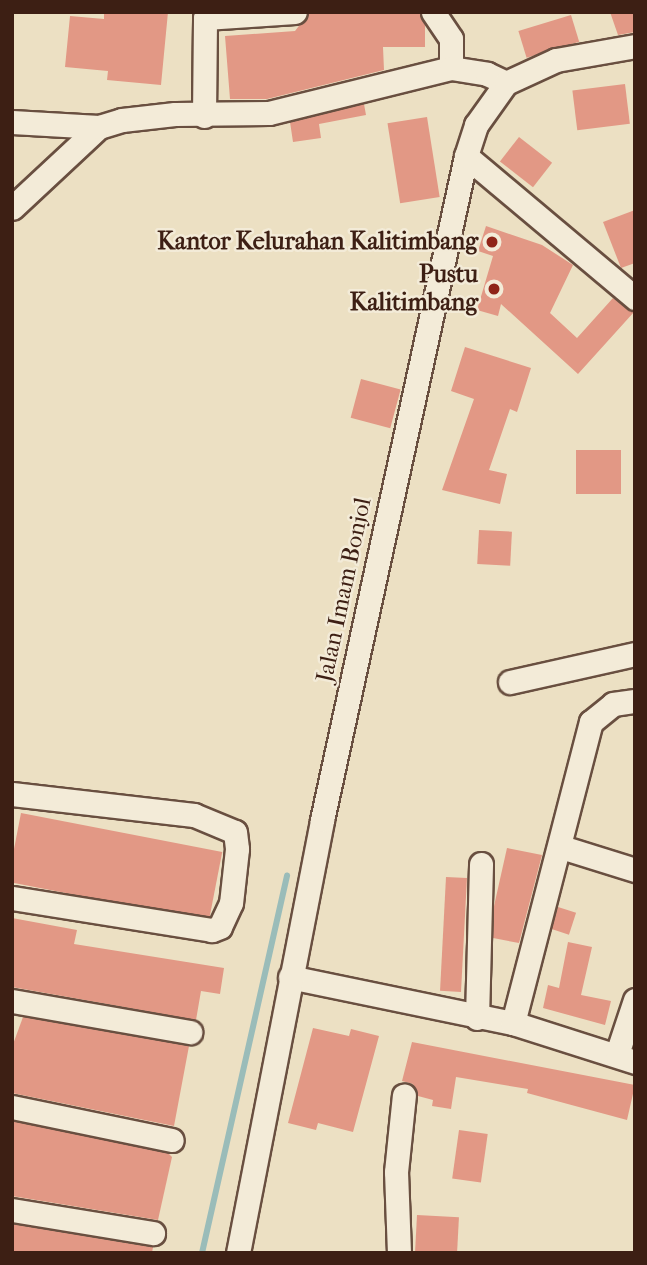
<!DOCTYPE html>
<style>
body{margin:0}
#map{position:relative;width:647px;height:1265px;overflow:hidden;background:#ece0c3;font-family:"IM FELL French Canon",serif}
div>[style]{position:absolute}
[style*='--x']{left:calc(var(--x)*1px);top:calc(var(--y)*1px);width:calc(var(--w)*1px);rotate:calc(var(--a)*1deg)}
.stream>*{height:6px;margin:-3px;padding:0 3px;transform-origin:3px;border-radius:3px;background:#9abcb9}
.building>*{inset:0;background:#e29885;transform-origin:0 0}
.roads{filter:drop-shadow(2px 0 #694f40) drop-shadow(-2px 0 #694f40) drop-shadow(0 2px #694f40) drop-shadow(0 -2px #694f40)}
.minor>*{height:23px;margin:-11.5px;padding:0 11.5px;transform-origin:11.5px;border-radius:11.5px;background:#f3ebd8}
.dots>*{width:19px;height:19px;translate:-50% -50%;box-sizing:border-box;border:4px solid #f3ebd8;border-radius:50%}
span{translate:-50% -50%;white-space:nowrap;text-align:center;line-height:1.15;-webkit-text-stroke:5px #f3ebd8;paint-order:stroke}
.poi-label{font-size:24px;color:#3d1f14;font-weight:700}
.right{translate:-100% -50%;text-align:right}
.street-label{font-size:24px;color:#3d1f14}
.frame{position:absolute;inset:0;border:14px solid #3d1f14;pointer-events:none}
</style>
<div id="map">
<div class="stream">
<i style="--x:202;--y:1253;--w:387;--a:-77.3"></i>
</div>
<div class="building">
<i style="clip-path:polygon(104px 12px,168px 12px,161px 85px,107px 80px,108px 71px,65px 67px,70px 16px,104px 19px)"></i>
<i style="clip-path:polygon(419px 12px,425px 25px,425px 47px,383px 47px,384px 70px,267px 99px,230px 99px,225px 36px,295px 31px,309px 13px)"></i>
<i style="clip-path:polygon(610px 12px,635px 12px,635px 32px,618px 35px)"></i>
<i style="left:571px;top:15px;width:28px;height:55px;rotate:73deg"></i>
<i style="left:625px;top:84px;width:40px;height:53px;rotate:83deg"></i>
<i style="clip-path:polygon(364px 104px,366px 115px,319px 124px,321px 138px,293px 142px,290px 122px)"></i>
<i style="left:427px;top:117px;width:81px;height:40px;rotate:81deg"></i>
<i style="left:519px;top:137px;width:42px;height:31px;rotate:38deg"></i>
<i style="clip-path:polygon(635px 210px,635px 263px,621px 268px,603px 222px)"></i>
<i style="clip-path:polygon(486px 226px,542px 245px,573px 265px,550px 313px,577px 338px,613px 298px,634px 312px,578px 374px,501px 304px,498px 316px,477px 310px,493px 256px,478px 251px)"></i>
<i style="clip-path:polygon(465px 347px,531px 368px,517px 412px,510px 409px,489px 470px,507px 474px,500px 504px,442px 490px,474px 399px,451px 391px)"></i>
<i style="left:361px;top:379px;width:41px;height:40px;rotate:15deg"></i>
<i style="left:621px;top:450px;width:44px;height:45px;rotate:90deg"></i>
<i style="left:479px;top:530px;width:33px;height:34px;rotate:3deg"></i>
<i style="left:21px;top:813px;width:205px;height:70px;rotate:11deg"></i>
<i style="clip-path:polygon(507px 848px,542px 855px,519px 943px,493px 938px,494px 906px)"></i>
<i style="left:446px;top:877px;width:21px;height:114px;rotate:3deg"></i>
<i style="left:558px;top:907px;width:19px;height:23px;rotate:18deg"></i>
<i style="clip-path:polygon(12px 918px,77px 930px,74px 944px,224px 968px,220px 994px,201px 991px,196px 1020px,12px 987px)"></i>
<i style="clip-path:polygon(568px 942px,592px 947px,581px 995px,611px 1001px,605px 1025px,543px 1008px,548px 985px,559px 988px)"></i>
<i style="clip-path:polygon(23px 1017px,189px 1046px,174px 1126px,12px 1093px,12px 1047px)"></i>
<i style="clip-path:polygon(313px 1028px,349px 1036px,351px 1029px,379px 1036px,353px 1132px,318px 1123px,316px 1130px,288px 1123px)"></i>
<i style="clip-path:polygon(412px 1042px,635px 1085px,627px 1120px,527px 1093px,528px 1089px,456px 1077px,451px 1109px,432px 1106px,433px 1100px,418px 1096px,413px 1084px,402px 1081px)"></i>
<i style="clip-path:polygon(12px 1121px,168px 1153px,172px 1157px,158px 1220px,12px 1196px)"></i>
<i style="left:459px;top:1130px;width:29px;height:49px;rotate:8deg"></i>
<i style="left:417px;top:1215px;width:42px;height:38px;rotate:3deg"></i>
<i style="clip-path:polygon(12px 1224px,151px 1247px,153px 1247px,152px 1253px,12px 1253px)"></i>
</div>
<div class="roads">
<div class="minor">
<i style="--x:433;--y:12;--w:32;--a:56"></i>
<i style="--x:451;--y:39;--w:29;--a:90"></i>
<i style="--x:204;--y:116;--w:98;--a:-89.4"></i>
<i style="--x:205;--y:18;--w:90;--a:-3.8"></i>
<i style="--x:12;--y:122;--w:87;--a:3.3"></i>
<i style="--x:466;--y:156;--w:221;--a:40"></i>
<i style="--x:12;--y:208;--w:119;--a:-43"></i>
<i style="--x:99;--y:127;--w:24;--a:-17"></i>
<i style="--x:122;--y:120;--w:53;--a:-6.5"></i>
<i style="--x:175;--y:114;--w:94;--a:-0.6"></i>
<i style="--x:269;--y:113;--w:187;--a:-13.9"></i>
<i style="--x:451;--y:68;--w:36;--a:9"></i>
<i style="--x:487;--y:74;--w:21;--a:25"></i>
<i style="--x:510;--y:682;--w:128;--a:-12.6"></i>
<i style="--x:12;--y:794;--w:183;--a:6.6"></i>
<i style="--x:194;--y:815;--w:44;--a:22.5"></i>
<i style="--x:235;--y:832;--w:17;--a:83"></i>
<i style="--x:237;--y:849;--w:54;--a:96.3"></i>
<i style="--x:231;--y:903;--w:26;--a:115"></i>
<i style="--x:220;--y:927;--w:9;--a:159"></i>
<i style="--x:212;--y:930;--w:203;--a:-170.9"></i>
<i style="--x:561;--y:847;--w:77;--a:17.3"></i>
<i style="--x:290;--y:977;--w:228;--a:11.7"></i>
<i style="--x:513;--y:1023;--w:128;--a:17.7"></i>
<i style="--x:12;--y:1001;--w:181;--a:9.9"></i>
<i style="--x:477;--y:1018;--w:154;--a:-88.5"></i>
<i style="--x:513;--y:1023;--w:311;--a:-75.5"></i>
<i style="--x:591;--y:722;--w:28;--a:-39"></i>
<i style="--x:613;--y:704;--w:22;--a:-8"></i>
<i style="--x:617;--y:1054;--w:57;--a:-71.6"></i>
<i style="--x:12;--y:1107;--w:163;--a:11.7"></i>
<i style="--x:12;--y:1210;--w:143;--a:9.3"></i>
<i style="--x:238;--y:1253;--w:441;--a:-79"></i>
<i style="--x:322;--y:820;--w:679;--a:-77.76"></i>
<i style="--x:466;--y:156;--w:33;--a:-72"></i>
<i style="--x:476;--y:125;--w:52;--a:-54.5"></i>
<i style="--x:506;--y:83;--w:55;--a:-24.7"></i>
<i style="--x:556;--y:60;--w:80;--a:-10"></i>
<i style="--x:399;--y:1253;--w:81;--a:-92.1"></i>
<i style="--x:396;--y:1172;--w:77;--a:-84.1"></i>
</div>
</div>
<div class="dots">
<i style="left:492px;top:242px;background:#8f2418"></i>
<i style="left:494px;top:289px;background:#8f2418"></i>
</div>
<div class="poi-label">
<span class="right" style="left:478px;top:242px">Kantor Kelurahan Kalitimbang</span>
<span class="right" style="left:478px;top:289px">Pustu<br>Kalitimbang</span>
</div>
<div class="street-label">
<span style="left:344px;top:590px;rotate:-78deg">Jalan Imam Bonjol</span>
</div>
<div class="frame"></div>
</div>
